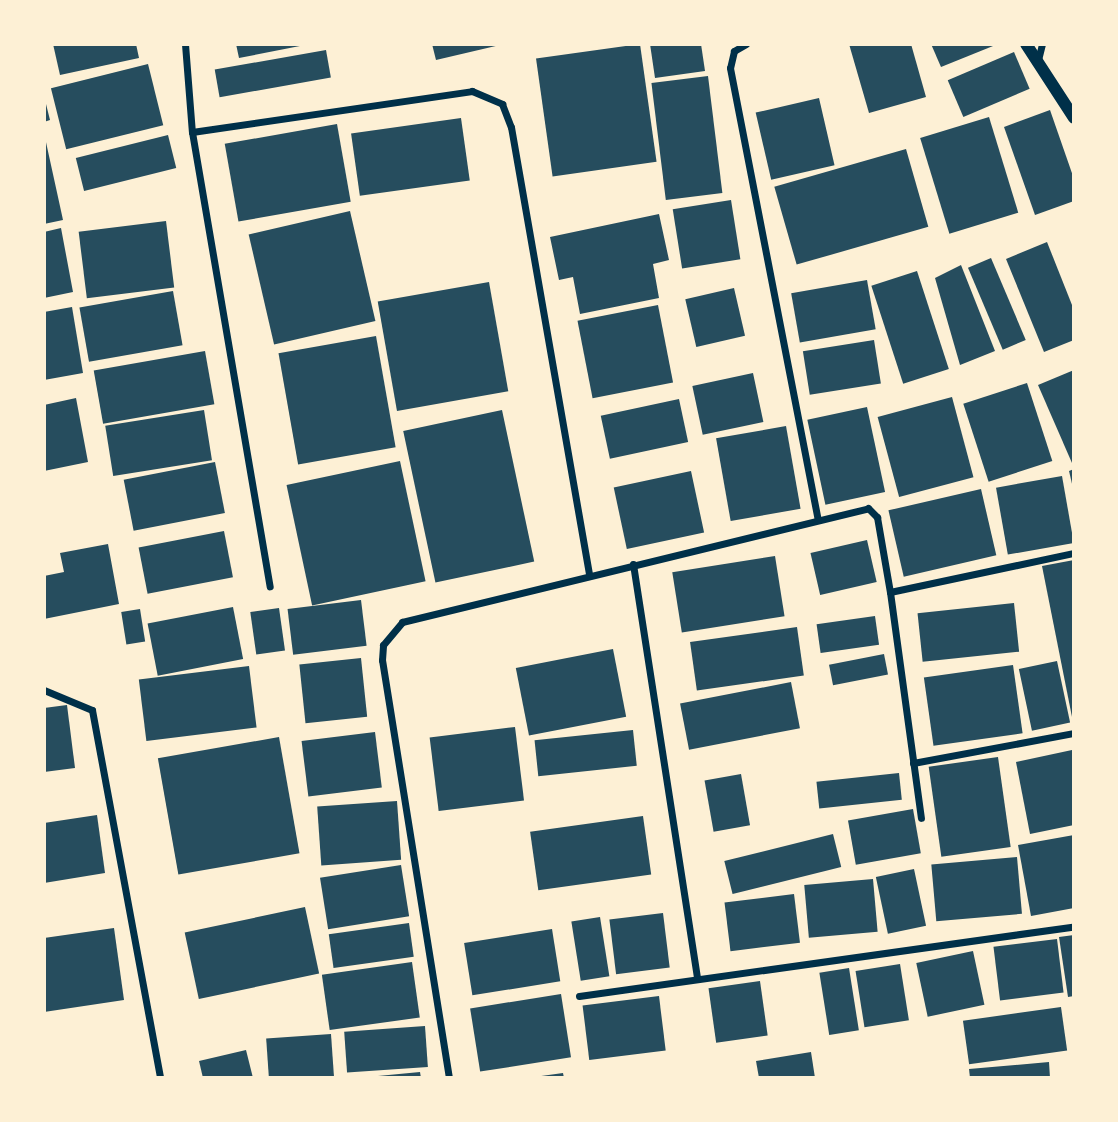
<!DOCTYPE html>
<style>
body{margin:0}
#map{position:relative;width:1118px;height:1122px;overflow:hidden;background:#fdf0d5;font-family:"Titillium Web",sans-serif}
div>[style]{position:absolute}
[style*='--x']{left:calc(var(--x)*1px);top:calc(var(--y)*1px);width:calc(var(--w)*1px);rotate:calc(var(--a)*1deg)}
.building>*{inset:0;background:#264d5e;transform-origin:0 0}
.minor>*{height:7px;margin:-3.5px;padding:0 3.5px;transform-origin:3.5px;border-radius:3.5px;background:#003049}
.tertiary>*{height:12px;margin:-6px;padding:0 6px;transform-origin:6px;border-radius:6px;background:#003049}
span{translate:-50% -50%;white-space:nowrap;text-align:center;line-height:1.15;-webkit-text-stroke:6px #fdf0d5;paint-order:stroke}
.frame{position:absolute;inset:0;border:46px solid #fdf0d5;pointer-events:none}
</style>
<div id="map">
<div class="building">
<i style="clip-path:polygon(53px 44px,136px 44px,139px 58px,60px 75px)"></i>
<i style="clip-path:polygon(236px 44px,305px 44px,305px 45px,239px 58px)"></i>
<i style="clip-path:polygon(432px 44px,500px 44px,500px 45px,436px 60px)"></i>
<i style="left:640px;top:44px;width:119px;height:105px;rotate:82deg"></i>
<i style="clip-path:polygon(650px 44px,701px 44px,705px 71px,655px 78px)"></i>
<i style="clip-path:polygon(849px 44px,911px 44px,926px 97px,869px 113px)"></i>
<i style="clip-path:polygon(931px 44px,998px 44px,941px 67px)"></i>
<i style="left:326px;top:50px;width:28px;height:113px;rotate:80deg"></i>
<i style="left:1014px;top:52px;width:40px;height:72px;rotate:67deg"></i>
<i style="left:148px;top:64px;width:63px;height:100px;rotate:76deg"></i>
<i style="left:708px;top:76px;width:118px;height:57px;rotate:83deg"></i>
<i style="left:819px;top:98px;width:69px;height:65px;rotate:77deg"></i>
<i style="clip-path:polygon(45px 100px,50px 120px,44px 122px,44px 101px)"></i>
<i style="clip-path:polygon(1050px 110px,1074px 179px,1074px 201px,1035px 215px,1004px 127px)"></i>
<i style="left:989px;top:117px;width:100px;height:72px;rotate:73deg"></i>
<i style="left:461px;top:118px;width:63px;height:111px;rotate:82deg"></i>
<i style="left:337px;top:124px;width:79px;height:114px;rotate:80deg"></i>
<i style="clip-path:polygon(44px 133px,63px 220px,44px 224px)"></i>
<i style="left:168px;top:135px;width:34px;height:95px;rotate:76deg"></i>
<i style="left:906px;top:149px;width:81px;height:137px;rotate:74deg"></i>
<i style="left:731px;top:200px;width:60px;height:59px;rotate:81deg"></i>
<i style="left:350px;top:211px;width:113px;height:104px;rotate:77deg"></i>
<i style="clip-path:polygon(659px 214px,669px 260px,653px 264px,659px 298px,580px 314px,573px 277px,559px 280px,550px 237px)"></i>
<i style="left:166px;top:221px;width:67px;height:88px;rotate:83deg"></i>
<i style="clip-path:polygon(61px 228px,73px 292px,44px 298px,44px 232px)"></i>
<i style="clip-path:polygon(1047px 242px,1074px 310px,1074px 340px,1044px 352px,1006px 259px)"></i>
<i style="left:991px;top:258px;width:89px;height:25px;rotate:67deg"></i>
<i style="clip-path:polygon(961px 265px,995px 351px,960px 365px,935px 278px)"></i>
<i style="left:917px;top:271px;width:103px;height:48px;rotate:72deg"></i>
<i style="left:867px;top:280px;width:50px;height:77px;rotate:80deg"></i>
<i style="left:489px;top:282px;width:111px;height:113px;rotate:80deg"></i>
<i style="left:734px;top:288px;width:49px;height:50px;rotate:77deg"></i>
<i style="left:173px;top:291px;width:55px;height:95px;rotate:80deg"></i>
<i style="left:658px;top:305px;width:79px;height:82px;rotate:79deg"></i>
<i style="clip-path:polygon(72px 307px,83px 373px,44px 380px,44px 312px)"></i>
<i style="left:376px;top:336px;width:113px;height:99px;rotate:80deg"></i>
<i style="left:874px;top:340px;width:44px;height:72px;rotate:81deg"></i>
<i style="left:205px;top:351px;width:54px;height:113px;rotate:80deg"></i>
<i style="clip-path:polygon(1074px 370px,1074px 462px,1072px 463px,1038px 385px)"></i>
<i style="left:753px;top:373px;width:50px;height:62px;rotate:78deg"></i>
<i style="left:1027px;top:383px;width:82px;height:67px;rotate:72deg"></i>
<i style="left:952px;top:397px;width:83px;height:77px;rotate:75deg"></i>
<i style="clip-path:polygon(76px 398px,88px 462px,44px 471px,44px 405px)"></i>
<i style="left:679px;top:399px;width:44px;height:80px;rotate:78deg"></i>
<i style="left:867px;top:407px;width:87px;height:61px;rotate:78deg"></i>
<i style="left:204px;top:410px;width:51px;height:100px;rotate:81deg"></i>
<i style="left:502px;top:410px;width:155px;height:101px;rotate:78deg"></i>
<i style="left:786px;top:426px;width:84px;height:71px;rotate:80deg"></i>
<i style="left:400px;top:461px;width:123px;height:116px;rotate:78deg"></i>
<i style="left:215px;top:462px;width:52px;height:93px;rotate:79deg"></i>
<i style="clip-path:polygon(1074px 469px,1074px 488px,1073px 488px,1069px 471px)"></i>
<i style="left:691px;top:471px;width:63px;height:79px;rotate:78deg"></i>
<i style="left:1062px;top:476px;width:68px;height:67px;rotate:80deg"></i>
<i style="left:981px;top:489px;width:68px;height:95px;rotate:77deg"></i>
<i style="left:224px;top:531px;width:47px;height:87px;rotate:79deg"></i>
<i style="left:867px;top:540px;width:43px;height:58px;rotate:77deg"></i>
<i style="clip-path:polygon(108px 544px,119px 604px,44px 619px,44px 576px,64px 572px,60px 553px)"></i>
<i style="left:775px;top:556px;width:61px;height:104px;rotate:81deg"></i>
<i style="clip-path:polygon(1074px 560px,1074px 717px,1072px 717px,1042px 566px)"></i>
<i style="left:361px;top:600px;width:46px;height:74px;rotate:83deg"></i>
<i style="left:1014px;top:603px;width:49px;height:97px;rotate:84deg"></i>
<i style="left:233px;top:607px;width:53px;height:87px;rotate:79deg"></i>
<i style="left:279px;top:608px;width:43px;height:29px;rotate:82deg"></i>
<i style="left:140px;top:609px;width:33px;height:19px;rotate:81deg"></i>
<i style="left:875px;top:616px;width:29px;height:59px;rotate:82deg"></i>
<i style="left:797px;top:627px;width:49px;height:108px;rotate:82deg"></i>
<i style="left:613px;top:649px;width:69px;height:99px;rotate:79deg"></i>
<i style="left:884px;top:654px;width:21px;height:56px;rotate:79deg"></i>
<i style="left:361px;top:658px;width:59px;height:62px;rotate:84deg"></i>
<i style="left:1057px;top:661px;width:63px;height:39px;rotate:78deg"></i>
<i style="left:1013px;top:665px;width:69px;height:90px;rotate:82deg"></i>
<i style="left:249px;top:666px;width:62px;height:111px;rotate:83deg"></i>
<i style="left:791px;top:682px;width:47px;height:113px;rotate:79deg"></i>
<i style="clip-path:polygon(67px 705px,75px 768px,44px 772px,44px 708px)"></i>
<i style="left:515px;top:727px;width:74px;height:86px;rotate:83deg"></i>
<i style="left:633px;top:730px;width:36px;height:99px;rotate:84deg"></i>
<i style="left:375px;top:732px;width:56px;height:74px;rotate:83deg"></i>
<i style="left:279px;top:737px;width:118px;height:123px;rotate:80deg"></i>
<i style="clip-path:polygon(1072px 750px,1074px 825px,1030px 834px,1016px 762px)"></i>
<i style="left:998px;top:757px;width:91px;height:70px;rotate:82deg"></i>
<i style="left:899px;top:773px;width:27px;height:83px;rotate:84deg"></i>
<i style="left:741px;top:774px;width:52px;height:37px;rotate:80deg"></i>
<i style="left:397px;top:801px;width:59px;height:80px;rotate:86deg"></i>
<i style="left:913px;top:809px;width:45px;height:66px;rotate:80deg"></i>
<i style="clip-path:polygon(97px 815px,105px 873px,44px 883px,44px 823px)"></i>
<i style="left:643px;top:816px;width:59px;height:114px;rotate:82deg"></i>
<i style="left:833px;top:834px;width:34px;height:112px;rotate:76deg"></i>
<i style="clip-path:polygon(1074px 835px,1074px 908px,1031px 916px,1018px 845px)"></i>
<i style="left:1017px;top:857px;width:57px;height:86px;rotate:85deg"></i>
<i style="left:401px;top:865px;width:52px;height:82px;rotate:81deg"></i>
<i style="left:914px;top:869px;width:58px;height:39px;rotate:78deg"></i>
<i style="left:873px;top:879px;width:53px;height:69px;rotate:85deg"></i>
<i style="left:794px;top:894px;width:49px;height:70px;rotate:83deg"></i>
<i style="left:305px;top:907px;width:68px;height:123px;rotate:78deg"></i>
<i style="left:663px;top:913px;width:55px;height:54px;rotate:83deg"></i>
<i style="left:600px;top:917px;width:60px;height:29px;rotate:81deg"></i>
<i style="left:409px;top:923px;width:34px;height:81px;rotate:82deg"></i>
<i style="clip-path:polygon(114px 928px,124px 1000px,44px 1012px,44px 938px)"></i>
<i style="left:552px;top:929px;width:53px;height:89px;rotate:81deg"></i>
<i style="clip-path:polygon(1074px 935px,1074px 996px,1068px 997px,1059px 937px)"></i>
<i style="left:1057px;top:939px;width:54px;height:64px;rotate:83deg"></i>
<i style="left:973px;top:951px;width:55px;height:58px;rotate:78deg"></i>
<i style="left:412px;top:962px;width:56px;height:91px;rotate:82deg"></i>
<i style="left:900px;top:964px;width:57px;height:45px;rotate:81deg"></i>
<i style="left:849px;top:968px;width:63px;height:30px;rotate:81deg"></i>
<i style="left:760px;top:981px;width:55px;height:52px;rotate:82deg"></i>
<i style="left:561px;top:994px;width:64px;height:92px;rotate:81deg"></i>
<i style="left:659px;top:996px;width:55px;height:77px;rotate:83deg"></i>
<i style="left:1061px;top:1007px;width:44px;height:99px;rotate:82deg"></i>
<i style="left:425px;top:1026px;width:41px;height:81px;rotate:86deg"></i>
<i style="left:331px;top:1034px;width:44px;height:65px;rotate:86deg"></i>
<i style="clip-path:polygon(246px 1050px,253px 1078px,203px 1078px,199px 1061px)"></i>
<i style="clip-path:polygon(811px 1052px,815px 1078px,759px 1078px,756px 1061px)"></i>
<i style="clip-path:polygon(1049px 1062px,1050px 1078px,970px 1078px,969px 1069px)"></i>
<i style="clip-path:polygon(420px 1072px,421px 1078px,379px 1078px,378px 1076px)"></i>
<i style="clip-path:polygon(563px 1073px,564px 1078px,535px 1078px,534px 1077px)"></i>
</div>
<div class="minor">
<i style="--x:185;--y:44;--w:88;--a:85.5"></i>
<i style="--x:192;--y:132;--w:461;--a:80.3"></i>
<i style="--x:746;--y:44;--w:14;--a:150"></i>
<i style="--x:734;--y:51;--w:17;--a:103"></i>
<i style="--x:730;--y:68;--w:460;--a:79"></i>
<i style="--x:1038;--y:60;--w:16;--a:-76"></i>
<i style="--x:192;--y:132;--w:283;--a:-8.3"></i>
<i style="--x:472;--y:91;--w:33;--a:23"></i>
<i style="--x:502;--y:104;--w:25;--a:69"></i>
<i style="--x:511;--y:127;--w:455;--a:80.1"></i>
<i style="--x:633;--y:564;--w:420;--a:81.2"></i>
<i style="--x:890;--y:592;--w:228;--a:82.2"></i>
<i style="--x:44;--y:690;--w:52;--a:22.6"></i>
<i style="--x:92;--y:710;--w:374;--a:79.5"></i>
<i style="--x:913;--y:763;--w:164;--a:-10.6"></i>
<i style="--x:579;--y:996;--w:500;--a:-8"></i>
<i style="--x:449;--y:1078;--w:423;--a:-99.1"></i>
<i style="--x:382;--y:660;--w:15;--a:-86"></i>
<i style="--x:383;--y:645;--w:30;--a:-50"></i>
<i style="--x:402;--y:622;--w:480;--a:-13.7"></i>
<i style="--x:868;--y:508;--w:13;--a:45"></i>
<i style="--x:877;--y:517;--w:76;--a:80.2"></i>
<i style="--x:890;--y:592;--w:188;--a:-12"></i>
</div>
<div class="tertiary">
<i style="--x:1026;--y:44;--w:88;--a:57"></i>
</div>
<div class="frame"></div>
</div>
